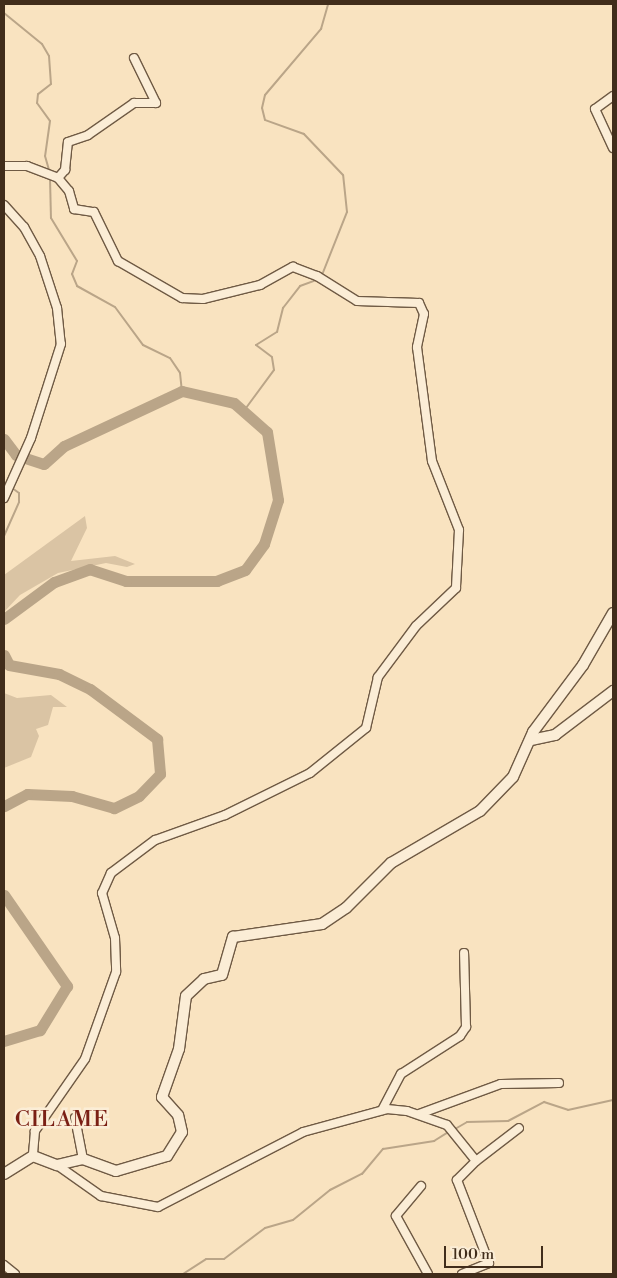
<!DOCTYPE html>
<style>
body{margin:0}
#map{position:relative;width:617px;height:1278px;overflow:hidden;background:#f9e3c0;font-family:"Libre Bodoni",serif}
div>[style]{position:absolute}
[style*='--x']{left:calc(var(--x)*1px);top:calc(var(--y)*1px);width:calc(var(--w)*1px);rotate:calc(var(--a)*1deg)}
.green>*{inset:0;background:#dac4a4}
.stream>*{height:2px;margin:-1px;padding:0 1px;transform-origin:1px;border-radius:1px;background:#baa588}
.river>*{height:11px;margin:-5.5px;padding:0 5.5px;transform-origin:5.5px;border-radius:5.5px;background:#baa588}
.roads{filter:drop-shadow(1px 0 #6f5a44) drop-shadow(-1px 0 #6f5a44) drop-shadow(0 1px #6f5a44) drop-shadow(0 -1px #6f5a44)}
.minor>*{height:8px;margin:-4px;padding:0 4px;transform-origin:4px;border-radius:4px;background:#fbedd6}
.tertiary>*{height:10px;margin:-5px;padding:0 5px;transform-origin:5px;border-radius:5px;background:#fbedd6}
span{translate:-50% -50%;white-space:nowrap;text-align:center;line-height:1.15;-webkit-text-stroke:5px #fbedd6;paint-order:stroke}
.quarter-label{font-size:22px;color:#7a1f14;letter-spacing:1px}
.frame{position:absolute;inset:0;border:5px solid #412d1b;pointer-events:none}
.scale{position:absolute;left:444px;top:1246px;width:99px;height:22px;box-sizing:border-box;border:2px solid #412d1b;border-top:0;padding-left:6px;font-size:15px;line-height:18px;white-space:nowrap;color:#412d1b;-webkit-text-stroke:4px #fbedd6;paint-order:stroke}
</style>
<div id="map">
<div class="green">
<i style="clip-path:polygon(85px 516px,87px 528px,71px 561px,115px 556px,135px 564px,127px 567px,106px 563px,58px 573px,20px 595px,4px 612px,4px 575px)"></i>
<i style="clip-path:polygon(4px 693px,17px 698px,51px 695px,67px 707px,53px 707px,48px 725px,36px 729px,39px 736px,31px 757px,4px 768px)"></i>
</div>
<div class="stream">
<i style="--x:4;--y:13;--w:49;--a:39.2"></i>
<i style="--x:42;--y:44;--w:14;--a:60"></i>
<i style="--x:49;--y:56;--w:28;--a:86"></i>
<i style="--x:51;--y:84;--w:16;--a:142"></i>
<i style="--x:38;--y:94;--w:9;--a:96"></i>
<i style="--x:37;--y:103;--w:22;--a:54"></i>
<i style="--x:50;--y:121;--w:35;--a:98"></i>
<i style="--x:45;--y:156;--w:18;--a:74"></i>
<i style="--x:50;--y:178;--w:40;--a:88.6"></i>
<i style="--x:51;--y:218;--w:50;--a:58.8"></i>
<i style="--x:77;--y:261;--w:14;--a:111"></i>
<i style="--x:72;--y:274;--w:13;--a:67"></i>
<i style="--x:77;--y:286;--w:43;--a:28.9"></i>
<i style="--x:115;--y:307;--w:47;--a:53.6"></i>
<i style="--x:143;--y:345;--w:30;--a:26"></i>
<i style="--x:170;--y:358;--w:18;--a:56"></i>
<i style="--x:180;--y:373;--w:18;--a:84"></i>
<i style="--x:322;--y:275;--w:68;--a:-68.4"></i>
<i style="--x:347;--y:212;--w:37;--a:-96"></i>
<i style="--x:343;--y:175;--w:57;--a:-133.6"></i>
<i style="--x:304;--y:134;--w:41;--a:-160.3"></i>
<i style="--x:265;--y:120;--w:12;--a:-104"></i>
<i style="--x:262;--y:108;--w:13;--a:-77"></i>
<i style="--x:265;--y:95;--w:87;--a:-49.7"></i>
<i style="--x:321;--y:29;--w:26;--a:-74"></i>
<i style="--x:246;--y:408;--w:47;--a:-53.6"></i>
<i style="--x:274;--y:370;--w:13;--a:-99"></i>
<i style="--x:272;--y:357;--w:20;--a:-143"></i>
<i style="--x:256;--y:345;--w:25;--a:-32"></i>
<i style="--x:277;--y:332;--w:25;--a:-76"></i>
<i style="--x:283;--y:308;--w:28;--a:-52"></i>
<i style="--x:300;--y:286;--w:20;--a:-20"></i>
<i style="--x:4;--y:536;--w:37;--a:-66"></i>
<i style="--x:19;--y:502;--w:9;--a:-90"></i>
<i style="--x:19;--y:493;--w:9;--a:-144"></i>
<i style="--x:455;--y:1129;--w:14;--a:-30"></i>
<i style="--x:467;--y:1122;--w:41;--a:-1.4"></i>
<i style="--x:508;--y:1121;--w:41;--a:-27.8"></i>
<i style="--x:544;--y:1102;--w:25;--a:18"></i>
<i style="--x:568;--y:1110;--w:46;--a:-12.5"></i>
<i style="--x:183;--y:1274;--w:27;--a:-33"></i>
<i style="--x:206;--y:1259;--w:18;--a:0"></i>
<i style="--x:224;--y:1259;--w:51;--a:-37.1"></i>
<i style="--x:265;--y:1228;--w:29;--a:-16"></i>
<i style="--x:293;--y:1220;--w:48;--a:-39"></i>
<i style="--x:330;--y:1190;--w:36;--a:-27"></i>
<i style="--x:362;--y:1174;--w:33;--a:-50"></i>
<i style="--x:383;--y:1149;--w:52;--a:-8.9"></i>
<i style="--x:434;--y:1141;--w:19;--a:-32"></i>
</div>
<div class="river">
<i style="--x:4;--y:439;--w:20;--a:53"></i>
<i style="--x:16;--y:455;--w:29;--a:18"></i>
<i style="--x:44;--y:464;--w:27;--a:-42"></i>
<i style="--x:64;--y:446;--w:130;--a:-25"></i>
<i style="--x:182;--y:391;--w:53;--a:13"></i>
<i style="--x:234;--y:403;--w:44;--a:41.3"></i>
<i style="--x:267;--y:432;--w:69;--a:80.8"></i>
<i style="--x:278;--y:500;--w:46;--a:107.7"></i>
<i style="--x:264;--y:544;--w:32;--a:126"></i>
<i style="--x:245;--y:570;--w:30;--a:159"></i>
<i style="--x:217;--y:581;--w:91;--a:180"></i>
<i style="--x:126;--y:581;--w:38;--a:-162"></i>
<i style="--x:90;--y:569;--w:38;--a:160"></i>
<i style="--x:54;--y:582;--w:62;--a:143.5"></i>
<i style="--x:4;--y:655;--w:11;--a:63"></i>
<i style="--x:9;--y:665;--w:51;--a:10.2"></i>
<i style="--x:59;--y:674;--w:34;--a:26"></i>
<i style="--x:90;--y:689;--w:84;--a:36.7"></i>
<i style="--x:157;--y:739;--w:35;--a:85"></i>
<i style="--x:160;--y:774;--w:30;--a:134"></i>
<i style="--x:139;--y:796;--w:28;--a:154"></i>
<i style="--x:114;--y:808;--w:44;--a:-164.1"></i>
<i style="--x:72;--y:796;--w:45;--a:-177.5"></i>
<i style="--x:27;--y:794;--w:26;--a:152"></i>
<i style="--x:4;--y:895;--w:111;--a:55.3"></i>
<i style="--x:67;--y:986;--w:52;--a:121.5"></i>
<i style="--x:40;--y:1030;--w:38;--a:163"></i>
</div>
<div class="roads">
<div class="minor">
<i style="--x:613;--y:96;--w:22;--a:144"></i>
<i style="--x:595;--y:109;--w:43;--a:65.2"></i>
<i style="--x:4;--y:166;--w:23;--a:0"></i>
<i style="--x:27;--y:166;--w:33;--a:21"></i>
<i style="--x:58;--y:178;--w:17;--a:50"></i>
<i style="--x:69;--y:191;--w:19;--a:74"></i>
<i style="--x:74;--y:209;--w:20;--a:9"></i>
<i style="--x:94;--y:212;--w:55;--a:63.9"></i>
<i style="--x:118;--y:261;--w:74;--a:30"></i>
<i style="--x:182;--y:298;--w:21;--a:3"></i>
<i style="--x:203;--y:299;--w:59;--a:-13.8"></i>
<i style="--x:260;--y:285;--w:38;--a:-29"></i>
<i style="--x:293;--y:267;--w:26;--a:21"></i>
<i style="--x:317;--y:276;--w:47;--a:32"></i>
<i style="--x:357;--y:301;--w:62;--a:1.8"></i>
<i style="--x:419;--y:303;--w:12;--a:66"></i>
<i style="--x:424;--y:314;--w:34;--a:102"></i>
<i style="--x:417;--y:347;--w:115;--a:82.5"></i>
<i style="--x:432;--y:461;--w:74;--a:68.6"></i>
<i style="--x:459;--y:530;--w:58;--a:93"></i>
<i style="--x:456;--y:588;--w:55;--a:136.5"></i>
<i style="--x:416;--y:626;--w:64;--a:126.7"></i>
<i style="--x:378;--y:677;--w:52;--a:103.2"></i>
<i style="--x:366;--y:728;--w:72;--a:141.2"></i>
<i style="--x:310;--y:773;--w:95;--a:153.7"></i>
<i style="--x:225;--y:815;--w:74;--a:160.3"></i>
<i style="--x:155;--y:840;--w:55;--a:143.1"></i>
<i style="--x:111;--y:873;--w:22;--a:114"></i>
<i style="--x:102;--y:893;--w:47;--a:73.9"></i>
<i style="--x:115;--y:938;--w:34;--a:88"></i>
<i style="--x:116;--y:972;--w:92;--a:109.6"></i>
<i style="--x:85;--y:1059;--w:88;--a:124.8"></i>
<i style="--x:35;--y:1131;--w:25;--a:95"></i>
<i style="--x:58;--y:178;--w:11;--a:-49"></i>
<i style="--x:65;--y:170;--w:28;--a:-84"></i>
<i style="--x:68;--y:142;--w:21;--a:-19"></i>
<i style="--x:88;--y:135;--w:56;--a:-34.8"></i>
<i style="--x:134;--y:103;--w:22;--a:0"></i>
<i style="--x:156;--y:103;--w:50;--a:-116.1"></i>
<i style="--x:4;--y:205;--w:30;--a:48"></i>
<i style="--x:24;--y:227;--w:33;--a:61"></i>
<i style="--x:40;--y:256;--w:55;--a:71.9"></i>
<i style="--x:57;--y:308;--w:36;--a:84"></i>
<i style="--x:61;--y:344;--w:99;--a:107.7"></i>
<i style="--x:31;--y:438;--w:66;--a:114.2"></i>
<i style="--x:382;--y:1110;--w:41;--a:-62.2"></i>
<i style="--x:401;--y:1074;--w:70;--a:-32.8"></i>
<i style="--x:460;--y:1036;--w:11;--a:-56"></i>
<i style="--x:466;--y:1027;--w:74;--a:-91.5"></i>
<i style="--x:419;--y:1114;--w:87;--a:-20.1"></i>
<i style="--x:501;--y:1084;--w:58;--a:-1"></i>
<i style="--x:75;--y:1118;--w:42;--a:79"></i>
<i style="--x:476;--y:1161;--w:54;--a:-37.5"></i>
<i style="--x:57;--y:1165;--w:54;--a:35.2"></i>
<i style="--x:101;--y:1196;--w:58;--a:10.9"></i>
<i style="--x:158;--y:1207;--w:163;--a:-27.3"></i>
<i style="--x:303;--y:1132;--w:87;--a:-15.3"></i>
<i style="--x:387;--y:1109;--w:20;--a:6"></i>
<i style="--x:407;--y:1111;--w:42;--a:19.3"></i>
<i style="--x:447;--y:1125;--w:46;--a:51.1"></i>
<i style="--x:476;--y:1161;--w:27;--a:135"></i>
<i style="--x:457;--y:1180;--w:89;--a:68.9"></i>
<i style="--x:489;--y:1263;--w:29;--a:158"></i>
<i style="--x:421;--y:1186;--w:39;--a:130"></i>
<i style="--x:396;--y:1216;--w:66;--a:61.1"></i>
<i style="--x:4;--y:1265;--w:14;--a:39"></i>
</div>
<div class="tertiary">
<i style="--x:531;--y:740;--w:25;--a:-12"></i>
<i style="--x:555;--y:735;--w:73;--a:-37.2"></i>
<i style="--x:4;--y:1174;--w:34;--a:-32"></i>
<i style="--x:33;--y:1156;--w:26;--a:21"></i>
<i style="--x:57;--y:1165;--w:27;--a:-13"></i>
<i style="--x:83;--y:1159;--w:35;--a:20"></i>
<i style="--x:116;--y:1171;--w:53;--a:-16.4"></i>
<i style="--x:167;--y:1156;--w:28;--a:-58"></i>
<i style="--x:182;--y:1132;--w:17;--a:-103"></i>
<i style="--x:178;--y:1115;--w:24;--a:-132"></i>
<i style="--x:162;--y:1097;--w:51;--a:-70.5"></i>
<i style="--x:179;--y:1049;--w:53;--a:-82.5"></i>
<i style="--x:186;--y:996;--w:25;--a:-43"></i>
<i style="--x:204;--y:979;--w:18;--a:-13"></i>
<i style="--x:222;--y:975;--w:40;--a:-74"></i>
<i style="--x:233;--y:937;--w:90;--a:-8.3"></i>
<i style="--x:322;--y:924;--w:29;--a:-34"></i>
<i style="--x:346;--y:908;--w:64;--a:-45"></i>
<i style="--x:391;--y:863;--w:103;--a:-30.3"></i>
<i style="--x:480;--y:811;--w:47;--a:-45.9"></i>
<i style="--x:513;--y:777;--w:49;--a:-66"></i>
<i style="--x:533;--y:732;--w:84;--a:-53.3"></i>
<i style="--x:583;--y:665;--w:60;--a:-60"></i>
</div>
</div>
<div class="quarter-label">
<span style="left:62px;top:1120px">CILAME</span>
</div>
<div class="frame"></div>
<div class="scale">100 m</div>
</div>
